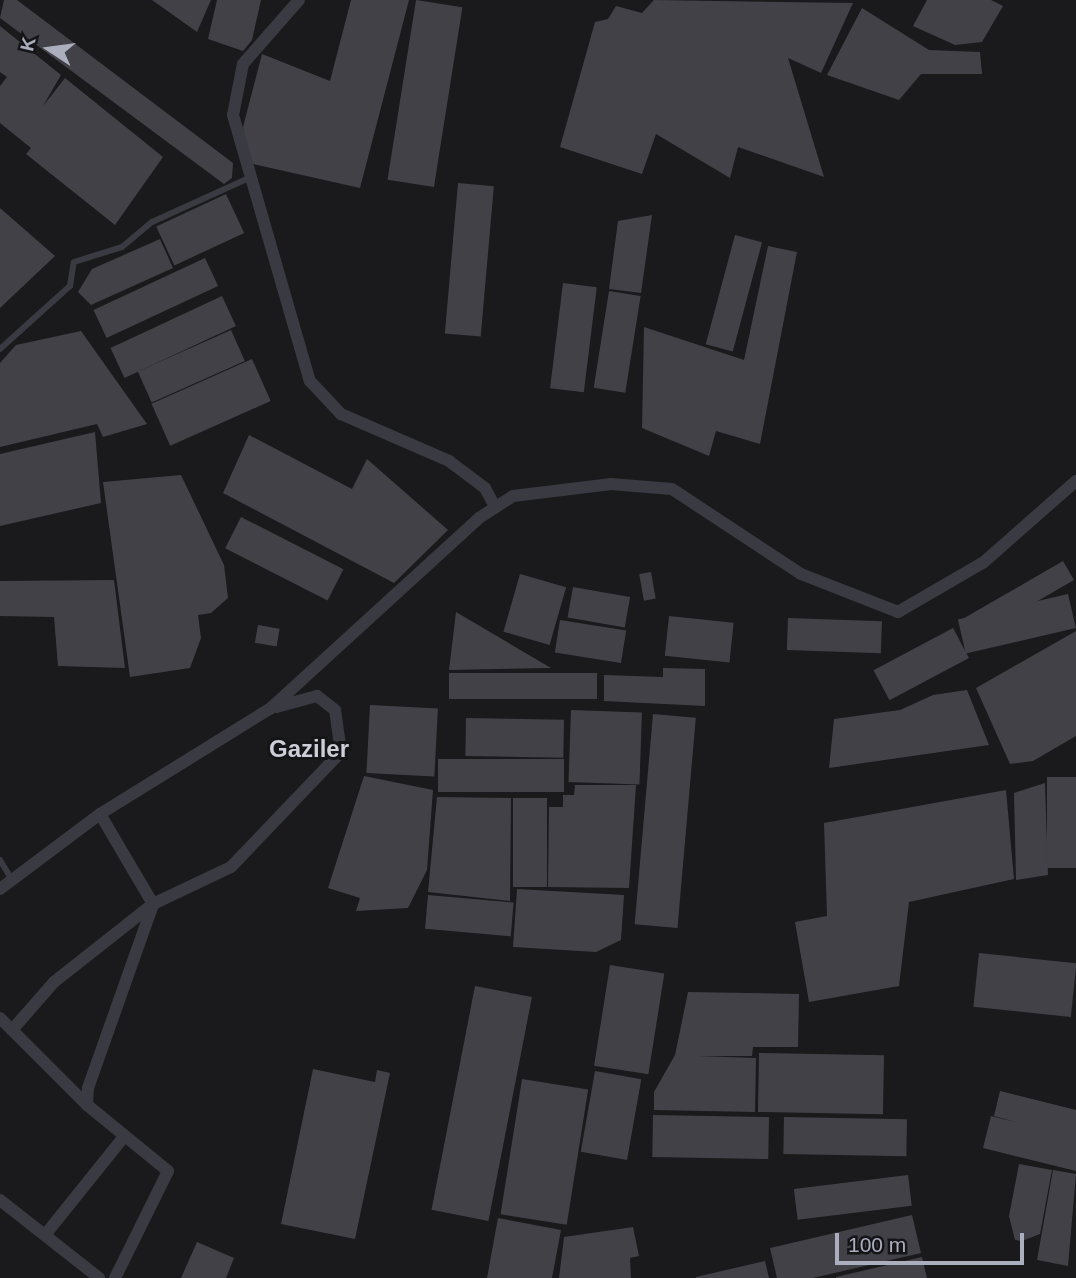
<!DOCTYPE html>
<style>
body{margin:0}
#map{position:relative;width:1076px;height:1278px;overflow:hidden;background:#1a1a1c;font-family:Arial,sans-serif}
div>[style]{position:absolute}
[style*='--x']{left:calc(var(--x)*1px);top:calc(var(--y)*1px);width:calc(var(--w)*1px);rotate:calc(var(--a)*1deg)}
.building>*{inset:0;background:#414147;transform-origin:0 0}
.lane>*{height:6px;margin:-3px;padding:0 3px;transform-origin:3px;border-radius:3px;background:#3a3b42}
.street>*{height:12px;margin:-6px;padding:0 6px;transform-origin:6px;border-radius:6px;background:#3a3b42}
span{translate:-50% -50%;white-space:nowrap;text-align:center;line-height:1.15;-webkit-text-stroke:6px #151417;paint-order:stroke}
.quarter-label{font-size:24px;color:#ccced8;font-weight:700}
.north{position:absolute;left:14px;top:14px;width:70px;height:70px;-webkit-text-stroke:5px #151417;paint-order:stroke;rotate:283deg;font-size:19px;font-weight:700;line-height:28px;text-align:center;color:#abafbd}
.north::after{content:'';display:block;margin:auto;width:24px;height:32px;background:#abafbd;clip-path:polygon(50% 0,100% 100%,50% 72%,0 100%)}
.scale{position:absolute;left:835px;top:1233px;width:189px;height:32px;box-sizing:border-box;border:4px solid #abafbd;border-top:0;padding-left:9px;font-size:21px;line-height:24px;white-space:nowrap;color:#abafbd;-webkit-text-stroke:5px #151417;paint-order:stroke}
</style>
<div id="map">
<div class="building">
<i style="clip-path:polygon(4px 0,17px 0,233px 163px,232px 178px,224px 184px,0 18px)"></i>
<i style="clip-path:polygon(152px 0,211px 0,197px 32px)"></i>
<i style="clip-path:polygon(217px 0,261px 0,252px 40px,243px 51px,208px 39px)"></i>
<i style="clip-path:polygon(351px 0,409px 0,360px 188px,249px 163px,243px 127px,262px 54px,330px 81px)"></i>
<i style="left:416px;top:0;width:47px;height:182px;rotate:9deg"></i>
<i style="clip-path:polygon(654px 0,853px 3px,821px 73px,788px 58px,824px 177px,738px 147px,730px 178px,656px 134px,642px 174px,560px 147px,595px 22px,608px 19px,616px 6px,642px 13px)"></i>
<i style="clip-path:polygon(927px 0,991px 0,1003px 6px,982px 42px,955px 45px,913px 26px)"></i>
<i style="clip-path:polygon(862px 8px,929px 50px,980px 52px,982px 74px,921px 74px,899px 100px,827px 75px)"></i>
<i style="clip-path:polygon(0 26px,61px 75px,43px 106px,65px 78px,163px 157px,115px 225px,26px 154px,31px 148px,0 123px,0 86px,7px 77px,0 72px)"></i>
<i style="left:458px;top:183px;width:36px;height:151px;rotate:5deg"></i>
<i style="left:226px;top:194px;width:43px;height:77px;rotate:65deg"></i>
<i style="clip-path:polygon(0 208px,55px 256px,0 308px)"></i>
<i style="clip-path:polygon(652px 215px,641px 293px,609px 289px,618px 221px)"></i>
<i style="left:735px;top:235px;width:28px;height:113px;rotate:15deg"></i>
<i style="clip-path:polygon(160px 239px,173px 268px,91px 305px,78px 292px,92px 269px)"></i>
<i style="clip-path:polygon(768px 246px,797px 252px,760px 444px,716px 431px,709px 456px,642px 428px,644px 327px,744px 360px)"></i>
<i style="left:205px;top:258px;width:31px;height:123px;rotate:65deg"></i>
<i style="left:563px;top:283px;width:34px;height:106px;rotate:7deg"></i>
<i style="left:609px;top:291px;width:32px;height:98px;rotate:9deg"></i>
<i style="left:222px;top:296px;width:33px;height:123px;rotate:65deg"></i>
<i style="left:231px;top:330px;width:34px;height:102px;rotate:66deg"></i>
<i style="clip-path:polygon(81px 331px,147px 424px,103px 437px,97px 424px,0 447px,0 363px,16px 345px)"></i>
<i style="left:252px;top:359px;width:46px;height:110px;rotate:66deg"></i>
<i style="clip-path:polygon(95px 432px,101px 503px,0 526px,0 454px)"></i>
<i style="clip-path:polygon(249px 435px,352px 489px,367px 459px,448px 530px,394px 583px,223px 493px)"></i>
<i style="clip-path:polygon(181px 475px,224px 565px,228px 598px,211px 613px,198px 615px,201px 638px,190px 668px,130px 677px,103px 482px)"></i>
<i style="left:241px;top:517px;width:115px;height:35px;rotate:27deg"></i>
<i style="left:1063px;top:561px;width:22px;height:119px;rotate:60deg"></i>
<i style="left:651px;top:572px;width:27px;height:12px;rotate:80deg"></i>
<i style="left:520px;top:574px;width:48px;height:60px;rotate:16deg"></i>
<i style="clip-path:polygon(114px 580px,125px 668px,58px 666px,54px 617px,0 616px,0 581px)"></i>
<i style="left:573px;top:587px;width:58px;height:31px;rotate:10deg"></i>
<i style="left:1068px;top:594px;width:35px;height:113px;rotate:77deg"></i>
<i style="clip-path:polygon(456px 612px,551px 668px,449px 670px)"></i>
<i style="left:669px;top:616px;width:65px;height:40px;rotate:6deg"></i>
<i style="left:788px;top:618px;width:94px;height:32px;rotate:2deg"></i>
<i style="left:560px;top:620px;width:67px;height:33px;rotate:9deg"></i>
<i style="left:258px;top:625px;width:22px;height:18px;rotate:10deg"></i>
<i style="left:953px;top:628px;width:34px;height:90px;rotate:62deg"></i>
<i style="clip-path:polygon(1076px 631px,1076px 736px,1033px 761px,1010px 764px,976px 688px)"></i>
<i style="clip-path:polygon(663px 668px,705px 669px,705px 706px,604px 701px,604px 675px,663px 677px)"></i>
<i style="left:597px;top:673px;width:26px;height:148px;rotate:90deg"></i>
<i style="clip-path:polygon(967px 690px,989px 745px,829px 768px,834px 719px,900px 710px,933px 695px)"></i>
<i style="left:370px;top:705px;width:68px;height:68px;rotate:3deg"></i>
<i style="left:571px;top:710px;width:71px;height:72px;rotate:2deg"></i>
<i style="left:653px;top:714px;width:43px;height:211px;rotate:5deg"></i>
<i style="left:466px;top:718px;width:98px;height:38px;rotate:1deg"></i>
<i style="left:438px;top:759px;width:126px;height:33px"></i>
<i style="clip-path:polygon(364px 776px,433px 790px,427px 870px,408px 908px,356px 911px,360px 898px,328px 888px)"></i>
<i style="left:1047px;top:777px;width:29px;height:91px"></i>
<i style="clip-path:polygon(1045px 783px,1048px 875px,1016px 880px,1014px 793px)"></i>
<i style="clip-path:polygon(575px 785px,636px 785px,629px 888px,548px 887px,549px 807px,563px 807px,563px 795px,574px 795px)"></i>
<i style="clip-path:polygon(1006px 790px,1014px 879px,909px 902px,899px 986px,809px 1002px,795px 922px,827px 916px,824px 823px)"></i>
<i style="clip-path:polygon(437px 797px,511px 798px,510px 901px,428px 892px)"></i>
<i style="left:513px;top:798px;width:34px;height:89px"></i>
<i style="clip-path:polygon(517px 889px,624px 895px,621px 940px,596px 952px,513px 947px)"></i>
<i style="left:428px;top:895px;width:86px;height:34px;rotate:5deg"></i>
<i style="left:979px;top:953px;width:98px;height:54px;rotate:6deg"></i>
<i style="left:610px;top:965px;width:55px;height:102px;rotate:9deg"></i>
<i style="left:475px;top:986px;width:58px;height:228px;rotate:11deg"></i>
<i style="clip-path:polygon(688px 992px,799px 994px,798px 1047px,753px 1047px,752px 1056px,698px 1056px,756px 1058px,755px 1112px,654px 1110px,654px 1092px,675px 1055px)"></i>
<i style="left:759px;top:1053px;width:125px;height:59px;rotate:1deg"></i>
<i style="clip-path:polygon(313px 1069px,375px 1082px,377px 1070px,390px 1073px,355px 1239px,281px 1224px)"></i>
<i style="left:595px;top:1071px;width:47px;height:82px;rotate:10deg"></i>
<i style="left:522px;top:1079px;width:67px;height:137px;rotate:9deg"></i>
<i style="clip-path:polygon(1000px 1091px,1076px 1110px,1076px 1171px,983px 1148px,991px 1116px,1019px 1123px,994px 1116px)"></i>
<i style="left:653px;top:1115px;width:116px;height:42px;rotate:1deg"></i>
<i style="left:784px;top:1117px;width:123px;height:37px;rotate:1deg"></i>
<i style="clip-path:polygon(1019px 1164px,1052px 1170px,1040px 1234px,1022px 1241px,1015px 1240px,1009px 1216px)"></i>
<i style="clip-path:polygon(1053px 1170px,1076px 1174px,1068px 1266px,1037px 1260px)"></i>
<i style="left:908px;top:1175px;width:31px;height:115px;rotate:83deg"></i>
<i style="clip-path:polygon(912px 1215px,921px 1253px,813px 1278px,777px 1278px,770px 1248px)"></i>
<i style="clip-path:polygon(498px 1218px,561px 1230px,552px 1278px,487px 1278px)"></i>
<i style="clip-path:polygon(633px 1227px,639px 1256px,630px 1258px,631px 1278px,559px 1278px,564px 1237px)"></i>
<i style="clip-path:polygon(197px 1242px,234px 1258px,226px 1278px,181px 1278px)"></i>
<i style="clip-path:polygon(922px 1257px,927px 1278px,836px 1278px,836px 1277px)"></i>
<i style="clip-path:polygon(765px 1261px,769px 1278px,696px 1278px,696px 1277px)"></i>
</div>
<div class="lane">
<i style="--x:0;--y:349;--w:94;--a:-42"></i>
<i style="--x:70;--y:286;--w:24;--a:-81"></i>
<i style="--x:74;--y:262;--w:50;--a:-17.4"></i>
<i style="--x:122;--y:247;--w:39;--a:-40"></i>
<i style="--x:152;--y:222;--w:107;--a:-24.4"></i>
<i style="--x:0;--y:860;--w:21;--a:59"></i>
</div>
<div class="street">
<i style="--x:299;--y:0;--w:85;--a:131.2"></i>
<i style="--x:243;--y:64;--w:52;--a:101.1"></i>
<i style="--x:233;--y:115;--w:277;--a:73.9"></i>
<i style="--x:310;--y:381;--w:45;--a:46.8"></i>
<i style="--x:341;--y:414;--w:118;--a:23.5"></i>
<i style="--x:449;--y:461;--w:45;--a:36.9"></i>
<i style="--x:485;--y:488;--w:21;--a:62"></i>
<i style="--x:100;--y:814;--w:104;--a:59.5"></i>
<i style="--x:153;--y:904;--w:86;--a:-25.4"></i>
<i style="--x:231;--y:867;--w:159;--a:-46.3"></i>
<i style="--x:341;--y:752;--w:42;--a:-98.1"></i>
<i style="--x:335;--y:710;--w:23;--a:-142"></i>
<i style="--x:317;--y:696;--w:42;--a:165"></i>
<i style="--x:0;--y:889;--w:125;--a:-36.9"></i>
<i style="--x:100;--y:814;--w:201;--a:-31.8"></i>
<i style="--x:271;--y:708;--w:282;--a:-42.4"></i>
<i style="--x:479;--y:518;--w:40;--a:-32.9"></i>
<i style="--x:513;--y:496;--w:99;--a:-7"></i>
<i style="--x:611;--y:484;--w:61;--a:4.7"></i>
<i style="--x:672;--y:489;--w:154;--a:33.4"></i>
<i style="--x:801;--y:574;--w:104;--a:21.4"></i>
<i style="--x:898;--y:612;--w:99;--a:-30.2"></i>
<i style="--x:984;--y:562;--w:123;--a:-41.4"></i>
<i style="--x:0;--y:1018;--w:123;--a:45"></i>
<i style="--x:12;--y:1030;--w:64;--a:-48.8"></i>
<i style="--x:54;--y:982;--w:126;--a:-38.2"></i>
<i style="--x:0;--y:1200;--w:126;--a:38.2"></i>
<i style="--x:45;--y:1235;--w:124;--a:-51.2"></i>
<i style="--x:115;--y:1278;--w:119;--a:-63.6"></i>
<i style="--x:168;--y:1171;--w:104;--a:-140.8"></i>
<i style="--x:87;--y:1105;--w:17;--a:-87"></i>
<i style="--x:88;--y:1088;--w:195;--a:-70.5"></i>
</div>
<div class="quarter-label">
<span style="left:309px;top:749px">Gaziler</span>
</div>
<div class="north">K</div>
<div class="scale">100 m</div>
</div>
